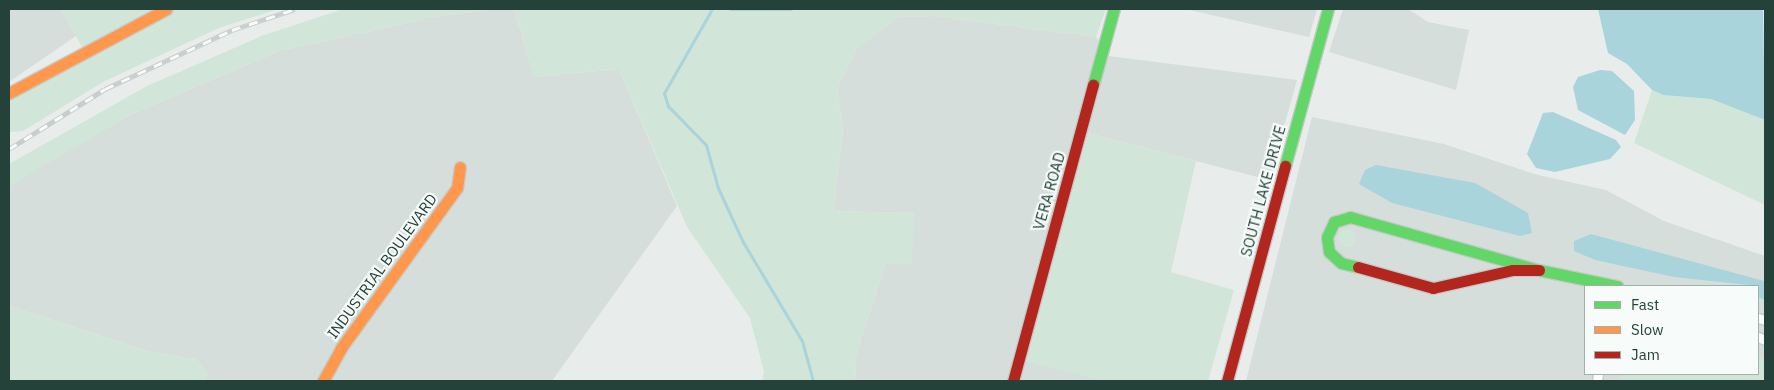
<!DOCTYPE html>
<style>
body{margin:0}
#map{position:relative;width:1774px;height:390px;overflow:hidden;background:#e8edeb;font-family:"IBM Plex Sans",sans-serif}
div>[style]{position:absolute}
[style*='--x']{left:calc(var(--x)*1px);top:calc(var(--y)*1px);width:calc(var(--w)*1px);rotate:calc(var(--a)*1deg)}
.built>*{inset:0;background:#d6dedb}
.green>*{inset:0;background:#d1e6d8}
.round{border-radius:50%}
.water>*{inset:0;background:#a9d4db}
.stream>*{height:3px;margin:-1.5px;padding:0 1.5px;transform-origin:1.5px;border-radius:1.5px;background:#a9d4db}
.roads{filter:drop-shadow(1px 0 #c5cac8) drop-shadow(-1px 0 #c5cac8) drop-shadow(0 1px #c5cac8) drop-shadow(0 -1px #c5cac8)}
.street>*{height:9px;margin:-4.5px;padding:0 4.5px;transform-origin:4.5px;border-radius:4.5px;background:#fcfcfc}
.fast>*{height:11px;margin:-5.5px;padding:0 5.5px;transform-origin:5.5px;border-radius:5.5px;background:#63d668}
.slow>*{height:11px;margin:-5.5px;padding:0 5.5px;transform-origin:5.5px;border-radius:5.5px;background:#ff974d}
.jam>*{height:11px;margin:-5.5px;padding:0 5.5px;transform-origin:5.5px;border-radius:5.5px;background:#b3261e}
.rail>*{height:5px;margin-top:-2.5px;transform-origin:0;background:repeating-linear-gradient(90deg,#f7fbf9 0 9px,#c9cdcc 0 18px);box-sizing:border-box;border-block:1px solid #c9cdcc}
span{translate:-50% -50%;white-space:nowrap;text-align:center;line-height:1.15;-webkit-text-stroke:4.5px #f7fbf9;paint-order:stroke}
.street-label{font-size:15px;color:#24423a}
.frame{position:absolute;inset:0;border:10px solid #24423a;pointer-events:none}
.legend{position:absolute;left:1584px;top:285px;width:175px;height:90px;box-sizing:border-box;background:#f7fbf9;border:1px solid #a3b1ad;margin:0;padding:6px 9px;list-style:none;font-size:15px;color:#24423a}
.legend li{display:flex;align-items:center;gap:10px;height:25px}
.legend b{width:25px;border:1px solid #a3b1ad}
</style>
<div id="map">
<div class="built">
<i style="clip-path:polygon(9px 9px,61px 9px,76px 36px,9px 82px)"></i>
<i style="clip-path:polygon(494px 9px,514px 9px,534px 77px,619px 69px,677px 206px,552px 381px,205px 381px,207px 374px,196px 359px,154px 353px,9px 306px,9px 186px,41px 164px,132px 114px,279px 51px,435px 17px)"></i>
<i style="clip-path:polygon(1185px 9px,1317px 9px,1309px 37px)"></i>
<i style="clip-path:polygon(1343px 9px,1408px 9px,1428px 22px,1469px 30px,1456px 90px,1329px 52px)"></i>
<i style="clip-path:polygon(934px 16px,1096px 37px,1109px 56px,1297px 80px,1269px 180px,1088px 133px,1026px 361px,1108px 381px,856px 381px,855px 359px,885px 264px,911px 264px,913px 213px,833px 211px,843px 130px,837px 88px,857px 48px,899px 17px)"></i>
<i style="clip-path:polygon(evenodd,1312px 117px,1444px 144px,1534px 174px,1606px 190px,1664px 221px,1765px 256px,1765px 381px,1246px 381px,1312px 117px,1585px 286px,1758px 286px,1758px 374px,1585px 374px,1585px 286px)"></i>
</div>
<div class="green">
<i style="clip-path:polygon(61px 9px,278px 9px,219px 28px,105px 81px,23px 131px,9px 132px,9px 93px,83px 49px)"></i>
<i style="clip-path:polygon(343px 9px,494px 9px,435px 17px,279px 51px,132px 114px,9px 186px,9px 164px,147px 86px,264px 35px)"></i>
<i style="clip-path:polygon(514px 9px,1106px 9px,1096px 37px,934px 16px,899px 17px,857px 48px,837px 88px,843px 130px,833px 211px,914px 213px,912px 264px,885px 264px,855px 359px,856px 381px,762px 381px,764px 372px,750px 318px,687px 227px,619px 69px,534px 77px)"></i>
<i style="clip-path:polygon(1652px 90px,1663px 95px,1711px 99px,1765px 120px,1765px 205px,1634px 143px)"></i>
<i style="clip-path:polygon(1088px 133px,1196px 161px,1171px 272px,1234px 290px,1208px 381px,1108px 381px,1023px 361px)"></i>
<i class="round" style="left:1338px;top:229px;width:18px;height:18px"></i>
<i style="clip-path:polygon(9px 306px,154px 353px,196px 359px,207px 374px,205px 381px,9px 381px)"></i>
<i style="clip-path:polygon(1758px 357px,1765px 359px,1765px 381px,1620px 381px,1622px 374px,1758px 374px)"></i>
</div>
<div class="water">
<i style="clip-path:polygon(1598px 9px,1763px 9px,1765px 120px,1711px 99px,1663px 95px,1652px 90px,1627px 64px,1608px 53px)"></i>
<i style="clip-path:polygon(1600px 70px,1612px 71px,1634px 91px,1635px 120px,1625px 135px,1578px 110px,1573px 87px,1578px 77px)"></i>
<i style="clip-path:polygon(1553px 112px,1616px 140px,1621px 147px,1610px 159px,1555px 172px,1536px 168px,1527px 154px,1543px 113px)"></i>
<i style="clip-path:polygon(1376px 165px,1475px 183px,1528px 213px,1532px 233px,1520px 236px,1392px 203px,1359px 184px,1365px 170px)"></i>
<i style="clip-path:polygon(1591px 234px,1764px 281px,1765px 300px,1758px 297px,1758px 286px,1674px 277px,1595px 260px,1574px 251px,1574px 241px)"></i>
</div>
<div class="stream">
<i style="--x:712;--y:9;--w:97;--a:119.7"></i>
<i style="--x:664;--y:93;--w:14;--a:73"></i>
<i style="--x:668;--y:106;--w:54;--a:45.7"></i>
<i style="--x:706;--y:145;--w:45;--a:74.4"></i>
<i style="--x:718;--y:188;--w:60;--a:65.2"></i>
<i style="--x:743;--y:242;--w:115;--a:59.2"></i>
<i style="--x:802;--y:341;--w:41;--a:74.6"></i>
<i style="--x:730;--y:9;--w:61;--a:0"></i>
</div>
<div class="roads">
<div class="street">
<i style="--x:1758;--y:318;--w:7;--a:16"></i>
<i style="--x:1758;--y:337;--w:8;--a:23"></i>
<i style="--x:1597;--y:381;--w:7;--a:-82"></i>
</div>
<div class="fast">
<i style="--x:1093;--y:85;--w:79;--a:-74.6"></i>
<i style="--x:1285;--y:166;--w:163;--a:-74.7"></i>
<i style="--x:1358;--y:267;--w:17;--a:-167"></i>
<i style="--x:1341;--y:263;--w:16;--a:-137"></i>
<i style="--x:1329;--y:252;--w:15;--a:-98"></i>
<i style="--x:1327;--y:237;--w:17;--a:-65"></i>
<i style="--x:1334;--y:222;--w:17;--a:-17"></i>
<i style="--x:1350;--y:217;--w:196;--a:15.7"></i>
<i style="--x:1539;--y:270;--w:80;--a:11.6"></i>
</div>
<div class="slow">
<i style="--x:9;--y:93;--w:178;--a:-28.1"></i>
<i style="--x:323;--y:381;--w:38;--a:-61"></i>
<i style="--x:341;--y:348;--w:198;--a:-54.1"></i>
<i style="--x:457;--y:188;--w:21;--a:-82"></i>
</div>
<div class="jam">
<i style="--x:1358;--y:267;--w:78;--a:15.6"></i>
<i style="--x:1433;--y:288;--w:81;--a:-12.8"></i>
<i style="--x:1512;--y:270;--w:27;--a:0"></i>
<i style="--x:1013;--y:381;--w:307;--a:-74.9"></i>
<i style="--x:1227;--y:381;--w:223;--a:-74.9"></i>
</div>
</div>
<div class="rail">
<i style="--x:9;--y:149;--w:113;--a:-32"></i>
<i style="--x:105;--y:89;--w:140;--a:-24.9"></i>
<i style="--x:232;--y:30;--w:66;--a:-18.4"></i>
</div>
<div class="street-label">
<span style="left:1049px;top:191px;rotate:-74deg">VERA ROAD</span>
<span style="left:1263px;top:191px;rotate:-75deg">SOUTH LAKE DRIVE</span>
<span style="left:382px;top:266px;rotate:-54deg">INDUSTRIAL BOULEVARD</span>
</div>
<div class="frame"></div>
<ul class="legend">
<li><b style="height:6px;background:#63d668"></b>Fast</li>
<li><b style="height:6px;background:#ff974d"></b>Slow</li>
<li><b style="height:6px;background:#b3261e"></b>Jam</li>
</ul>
</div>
